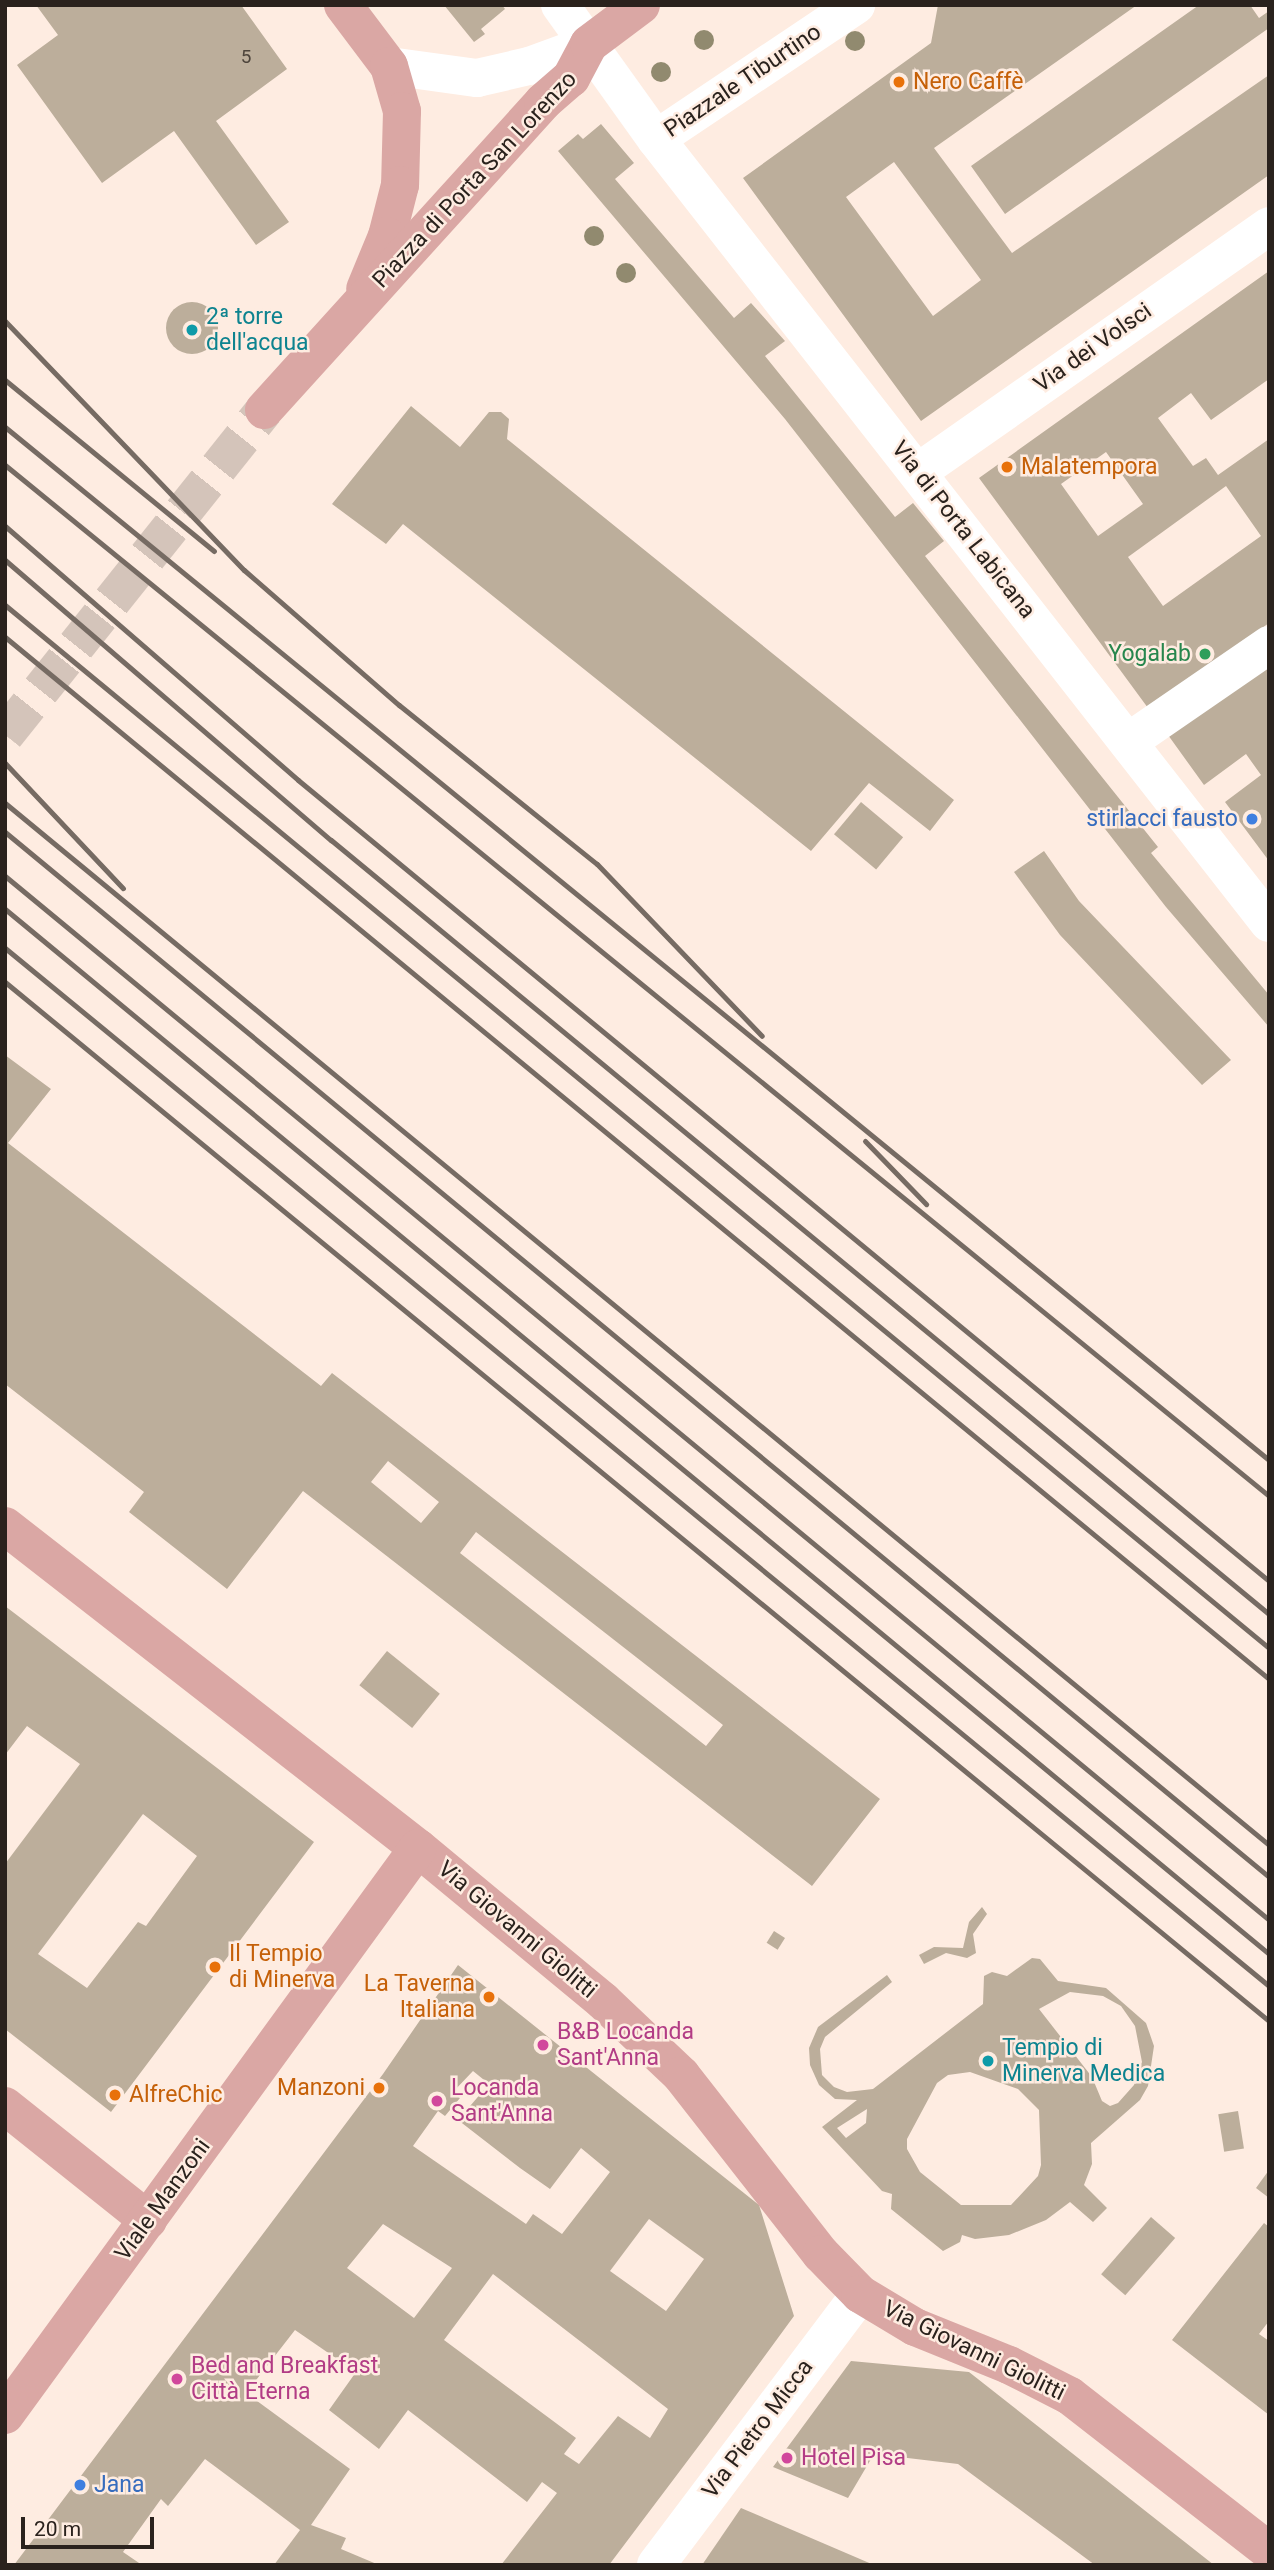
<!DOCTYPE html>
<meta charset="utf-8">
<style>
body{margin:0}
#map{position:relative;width:1274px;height:2570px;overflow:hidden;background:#feece1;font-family:Roboto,sans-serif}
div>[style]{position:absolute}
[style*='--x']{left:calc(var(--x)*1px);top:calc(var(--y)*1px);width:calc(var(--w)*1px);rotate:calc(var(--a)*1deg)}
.building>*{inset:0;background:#bcae9b;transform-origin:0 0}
.round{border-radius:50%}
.major-tunnel>*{height:38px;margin-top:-19px;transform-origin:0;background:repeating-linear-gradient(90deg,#d4c4ba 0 38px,transparent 0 57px)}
.minor>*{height:38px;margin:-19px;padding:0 19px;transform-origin:19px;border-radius:19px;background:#fff}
.major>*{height:38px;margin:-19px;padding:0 19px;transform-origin:19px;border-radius:19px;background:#daa7a4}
.rail>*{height:5px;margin:-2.5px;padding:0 2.5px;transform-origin:2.5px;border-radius:2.5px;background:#766b63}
.trees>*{width:20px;height:20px;margin:-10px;border-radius:50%;background:#918a6f}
.dots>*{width:19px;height:19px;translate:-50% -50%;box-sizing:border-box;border:4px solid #feece1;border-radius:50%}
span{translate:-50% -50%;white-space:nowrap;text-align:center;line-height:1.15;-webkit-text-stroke:5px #feece1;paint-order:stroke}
.number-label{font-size:19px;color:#4e453c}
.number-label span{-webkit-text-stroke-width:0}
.street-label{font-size:23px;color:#2a221d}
.food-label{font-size:23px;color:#c56008}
.left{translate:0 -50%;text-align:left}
.right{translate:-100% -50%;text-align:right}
.culture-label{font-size:23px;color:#0d838f}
.leisure-label{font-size:23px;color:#27864d}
.shop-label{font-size:23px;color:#366cbe}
.hotel-label{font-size:23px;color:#b23c85}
.frame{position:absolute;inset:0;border:7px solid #2a221d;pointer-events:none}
.scale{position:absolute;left:21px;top:2517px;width:133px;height:32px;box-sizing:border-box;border:4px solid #2a221d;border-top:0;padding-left:9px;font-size:21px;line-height:24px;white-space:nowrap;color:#2a221d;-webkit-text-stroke:5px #feece1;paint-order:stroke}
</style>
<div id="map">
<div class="building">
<i style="clip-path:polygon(36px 5px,241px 5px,287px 69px,216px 121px,289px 222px,256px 245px,174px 131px,102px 183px,17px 65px,58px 35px)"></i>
<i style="clip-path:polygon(444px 5px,502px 5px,505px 9px,481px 29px,485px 34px,474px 42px)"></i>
<i style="clip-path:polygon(evenodd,938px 5px,1137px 5px,934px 148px,1012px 253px,1269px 75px,1269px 175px,921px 421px,743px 178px,931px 43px,938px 5px,894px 162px,981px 280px,933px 316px,846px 197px,894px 162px)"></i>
<i style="clip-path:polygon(1199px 5px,1250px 5px,1259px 18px,1269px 11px,1269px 28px,1005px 214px,971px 166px)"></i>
<i style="clip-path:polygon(601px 124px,634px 163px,615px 179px,734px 318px,751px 303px,785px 341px,765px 356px,895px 517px,913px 503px,944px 541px,925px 556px,1158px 847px,1151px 853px,1269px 995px,1269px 1027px,1166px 907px,785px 419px,558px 151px,578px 134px,583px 139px)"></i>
<i style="clip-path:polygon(evenodd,1269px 271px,1269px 379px,1211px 420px,1191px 393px,1158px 418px,1193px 466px,1206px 458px,1218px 475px,1269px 439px,1269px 623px,1148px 708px,979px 478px,1269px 271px,1106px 452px,1143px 504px,1098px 536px,1061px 484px,1106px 452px,1269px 271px,1226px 486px,1261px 536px,1163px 606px,1128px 557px,1226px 486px)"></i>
<i class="round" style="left:166px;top:302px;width:52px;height:52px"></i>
<i style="clip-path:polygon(411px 406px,460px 447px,489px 412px,501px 412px,509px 419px,507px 439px,954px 800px,930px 831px,869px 783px,811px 851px,403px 524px,386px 544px,332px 504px)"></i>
<i style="clip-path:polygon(1269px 664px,1269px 861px,1225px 802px,1261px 775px,1246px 754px,1204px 785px,1168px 735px)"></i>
<i style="left:861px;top:802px;width:55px;height:42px;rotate:40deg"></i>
<i style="clip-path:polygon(1044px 851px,1079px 901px,1231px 1060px,1202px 1085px,1060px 935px,1014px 872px)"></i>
<i style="clip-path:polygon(evenodd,5px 1055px,51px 1089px,8px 1143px,321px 1386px,332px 1373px,880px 1799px,812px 1886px,303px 1491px,227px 1589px,129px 1512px,144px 1492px,5px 1384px,5px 1055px,388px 1461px,439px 1502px,421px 1523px,371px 1482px,388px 1461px,5px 1055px,476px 1532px,723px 1725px,706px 1746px,460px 1553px,476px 1532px)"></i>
<i style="clip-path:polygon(evenodd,5px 1606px,314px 1842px,111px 2112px,5px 2029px,5px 1864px,80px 1764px,27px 1726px,5px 1755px,5px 1606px,143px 1814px,197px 1856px,146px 1926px,138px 1922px,87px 1988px,38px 1954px,143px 1814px)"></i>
<i style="left:387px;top:1651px;width:68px;height:44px;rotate:39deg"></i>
<i style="clip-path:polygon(982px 1907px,987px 1914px,973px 1934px,976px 1953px,967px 1958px,946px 1953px,924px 1964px,919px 1955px,934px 1947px,963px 1948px,969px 1922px)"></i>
<i style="left:774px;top:1931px;width:13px;height:14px;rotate:32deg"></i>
<i style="clip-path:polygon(evenodd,1032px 1958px,1040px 1959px,1058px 1981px,1106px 1988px,1146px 2023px,1154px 2046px,1148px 2086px,1140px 2100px,1091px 2143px,1092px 2164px,1084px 2185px,1107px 2208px,1093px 2222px,1070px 2202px,1046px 2220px,1009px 2235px,975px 2239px,962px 2235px,960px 2242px,943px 2251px,891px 2209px,892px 2194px,882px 2191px,822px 2127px,857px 2100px,835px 2099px,819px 2085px,810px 2065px,809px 2048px,818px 2027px,887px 1975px,892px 1982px,825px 2037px,820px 2049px,822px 2075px,834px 2087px,847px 2092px,873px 2089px,983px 2004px,984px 1976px,992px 1972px,1007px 1976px,1032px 1958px,1070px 1992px,1103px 1996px,1121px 2006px,1135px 2026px,1142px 2062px,1134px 2085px,1118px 2103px,1110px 2106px,1102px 2101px,1092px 2077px,1039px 2009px,1070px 1992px,1032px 1958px,970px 2072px,1018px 2089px,1039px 2110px,1041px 2165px,1038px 2176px,1011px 2205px,961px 2205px,920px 2172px,907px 2149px,907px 2139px,937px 2083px,948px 2075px,970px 2072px,1032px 1958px,867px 2109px,866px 2123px,846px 2138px,837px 2128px,867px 2109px)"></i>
<i style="clip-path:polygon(evenodd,458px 1965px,759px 2205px,794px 2316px,707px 2435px,609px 2565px,501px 2565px,557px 2493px,542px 2482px,527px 2502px,408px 2410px,379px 2449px,329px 2410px,356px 2372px,295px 2330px,246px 2393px,350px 2469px,311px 2525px,346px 2538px,341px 2549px,379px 2565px,274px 2565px,300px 2530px,205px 2459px,168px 2506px,161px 2499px,123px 2552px,142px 2565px,14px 2565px,383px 2074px,458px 1965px,473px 2071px,489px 2084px,458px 2120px,520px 2168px,550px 2189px,581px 2148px,610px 2172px,562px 2234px,533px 2214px,526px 2224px,413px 2146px,438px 2111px,445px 2116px,460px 2098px,452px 2093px,473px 2071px,458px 1965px,649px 2219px,704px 2259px,666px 2311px,610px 2271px,649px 2219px,458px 1965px,383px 2224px,452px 2268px,414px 2318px,347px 2268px,383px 2224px,458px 1965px,493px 2274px,668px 2409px,650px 2438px,618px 2416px,579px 2464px,564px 2454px,576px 2438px,444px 2340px,493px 2274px)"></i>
<i style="left:1238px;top:2111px;width:38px;height:20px;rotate:81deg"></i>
<i style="clip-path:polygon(1269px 2170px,1269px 2198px,1256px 2188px)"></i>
<i style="left:1151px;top:2217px;width:32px;height:76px;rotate:41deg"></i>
<i style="clip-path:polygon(1264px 2223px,1269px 2227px,1269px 2321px,1259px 2334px,1269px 2341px,1269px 2415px,1172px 2340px)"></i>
<i style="clip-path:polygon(851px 2361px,969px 2372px,1214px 2565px,1095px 2565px,958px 2464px,874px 2454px,848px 2498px,773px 2467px)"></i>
<i style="clip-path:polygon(741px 2508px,874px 2565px,702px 2565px)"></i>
</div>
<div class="major-tunnel">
<i style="--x:5;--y:735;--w:416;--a:-51.4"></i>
</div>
<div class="minor">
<i style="--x:560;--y:5;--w:165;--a:54.4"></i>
<i style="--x:656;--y:139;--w:995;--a:51.98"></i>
<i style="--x:389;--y:66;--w:89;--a:7.8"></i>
<i style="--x:477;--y:78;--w:53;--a:-13"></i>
<i style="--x:529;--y:66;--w:64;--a:-20.1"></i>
<i style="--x:656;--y:139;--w:241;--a:-33.8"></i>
<i style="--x:918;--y:472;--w:429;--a:-35"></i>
<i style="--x:1128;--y:742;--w:171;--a:-34.5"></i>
<i style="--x:656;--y:2565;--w:339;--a:-53"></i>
</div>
<div class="major">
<i style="--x:343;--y:5;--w:76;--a:53"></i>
<i style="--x:389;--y:66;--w:47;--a:73.9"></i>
<i style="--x:402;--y:111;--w:74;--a:91.5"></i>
<i style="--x:400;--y:185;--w:53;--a:104.3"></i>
<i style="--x:387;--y:236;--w:57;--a:112.5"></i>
<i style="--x:264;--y:410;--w:416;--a:-47.8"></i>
<i style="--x:543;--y:102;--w:37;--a:-41"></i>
<i style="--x:571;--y:78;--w:38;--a:-62"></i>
<i style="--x:589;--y:44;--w:65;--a:-36.9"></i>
<i style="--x:5;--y:1526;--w:524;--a:37.94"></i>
<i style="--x:418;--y:1848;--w:240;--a:39.6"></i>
<i style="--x:603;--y:2001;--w:108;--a:43.5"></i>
<i style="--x:681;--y:2075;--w:227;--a:52"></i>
<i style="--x:821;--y:2254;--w:56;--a:45.7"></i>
<i style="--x:860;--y:2294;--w:64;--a:31"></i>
<i style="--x:915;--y:2327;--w:101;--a:22"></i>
<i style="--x:1009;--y:2365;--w:68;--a:26.9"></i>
<i style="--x:1070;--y:2396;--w:252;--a:37.9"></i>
<i style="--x:5;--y:2106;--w:183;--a:38.6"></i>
<i style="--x:5;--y:2415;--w:701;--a:-53.93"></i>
</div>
<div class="rail">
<i style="--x:5;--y:321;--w:345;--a:46.2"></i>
<i style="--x:244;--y:570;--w:206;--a:41.1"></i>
<i style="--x:399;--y:705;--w:254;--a:38.8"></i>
<i style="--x:597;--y:864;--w:238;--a:46.2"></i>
<i style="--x:5;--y:380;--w:270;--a:39.3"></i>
<i style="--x:5;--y:427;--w:1632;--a:39.26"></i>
<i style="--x:5;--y:465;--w:1631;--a:39.2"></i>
<i style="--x:5;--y:526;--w:388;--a:40.9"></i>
<i style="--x:298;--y:780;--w:1259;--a:39.52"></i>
<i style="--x:5;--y:560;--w:430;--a:40.7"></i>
<i style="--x:331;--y:840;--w:1216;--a:39.53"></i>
<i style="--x:5;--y:605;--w:1639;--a:39.53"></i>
<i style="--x:5;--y:637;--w:1638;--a:39.5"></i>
<i style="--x:5;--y:763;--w:172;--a:46.7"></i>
<i style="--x:5;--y:803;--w:1638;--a:39.5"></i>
<i style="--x:5;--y:832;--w:1640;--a:39.58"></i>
<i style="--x:5;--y:876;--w:1639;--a:39.55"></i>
<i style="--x:5;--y:909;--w:1640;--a:39.58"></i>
<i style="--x:5;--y:948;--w:1636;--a:39.39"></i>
<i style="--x:5;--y:982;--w:1636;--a:39.42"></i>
<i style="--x:865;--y:1141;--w:88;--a:45.9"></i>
</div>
<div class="trees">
<i style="left:704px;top:40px"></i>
<i style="left:855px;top:41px"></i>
<i style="left:661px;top:72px"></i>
<i style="left:594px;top:236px"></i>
<i style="left:626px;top:273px"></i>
</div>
<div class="dots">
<i style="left:899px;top:82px;background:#e8710a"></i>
<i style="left:192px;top:330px;background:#0f9aa8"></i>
<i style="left:1007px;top:467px;background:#e8710a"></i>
<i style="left:1205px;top:654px;background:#2e9e5b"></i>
<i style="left:1252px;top:819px;background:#3f7fe0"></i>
<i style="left:215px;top:1967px;background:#e8710a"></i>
<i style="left:489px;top:1997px;background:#e8710a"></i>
<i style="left:543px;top:2045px;background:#d1479c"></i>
<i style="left:988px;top:2061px;background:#0f9aa8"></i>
<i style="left:379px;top:2088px;background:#e8710a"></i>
<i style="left:115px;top:2095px;background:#e8710a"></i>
<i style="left:437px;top:2101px;background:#d1479c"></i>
<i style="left:177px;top:2379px;background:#d1479c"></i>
<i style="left:787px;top:2458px;background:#d1479c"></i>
<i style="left:80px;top:2485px;background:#3f7fe0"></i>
</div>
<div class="number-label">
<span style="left:246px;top:57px">5</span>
</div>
<div class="street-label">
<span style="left:743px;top:81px;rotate:-34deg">Piazzale Tiburtino</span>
<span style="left:475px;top:180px;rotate:-47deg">Piazza di Porta San Lorenzo</span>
<span style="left:1093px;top:348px;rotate:-35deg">Via dei Volsci</span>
<span style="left:963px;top:530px;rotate:52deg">Via di Porta Labicana</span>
<span style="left:517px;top:1930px;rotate:40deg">Via Giovanni Giolitti</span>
<span style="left:163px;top:2200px;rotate:-54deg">Viale Manzoni</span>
<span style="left:974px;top:2351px;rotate:26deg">Via Giovanni Giolitti</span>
<span style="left:758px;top:2429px;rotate:-53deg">Via Pietro Micca</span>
</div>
<div class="food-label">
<span class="left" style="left:913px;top:82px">Nero Caffè</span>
<span class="left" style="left:1021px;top:467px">Malatempora</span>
<span class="left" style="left:229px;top:1967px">Il Tempio<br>di Minerva</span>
<span class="right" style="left:475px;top:1997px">La Taverna<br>Italiana</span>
<span class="right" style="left:365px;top:2088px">Manzoni</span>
<span class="left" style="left:129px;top:2095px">AlfreChic</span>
</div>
<div class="culture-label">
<span class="left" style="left:206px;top:330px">2ª torre<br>dell'acqua</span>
<span class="left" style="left:1002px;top:2061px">Tempio di<br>Minerva Medica</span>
</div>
<div class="leisure-label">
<span class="right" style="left:1191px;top:654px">Yogalab</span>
</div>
<div class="shop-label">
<span class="right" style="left:1238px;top:819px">stirlacci fausto</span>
<span class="left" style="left:94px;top:2485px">Jana</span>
</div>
<div class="hotel-label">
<span class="left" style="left:557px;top:2045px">B&amp;B Locanda<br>Sant'Anna</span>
<span class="left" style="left:451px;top:2101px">Locanda<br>Sant'Anna</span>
<span class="left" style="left:191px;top:2379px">Bed and Breakfast<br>Città Eterna</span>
<span class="left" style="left:801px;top:2458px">Hotel Pisa</span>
</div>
<div class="frame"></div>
<div class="scale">20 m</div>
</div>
